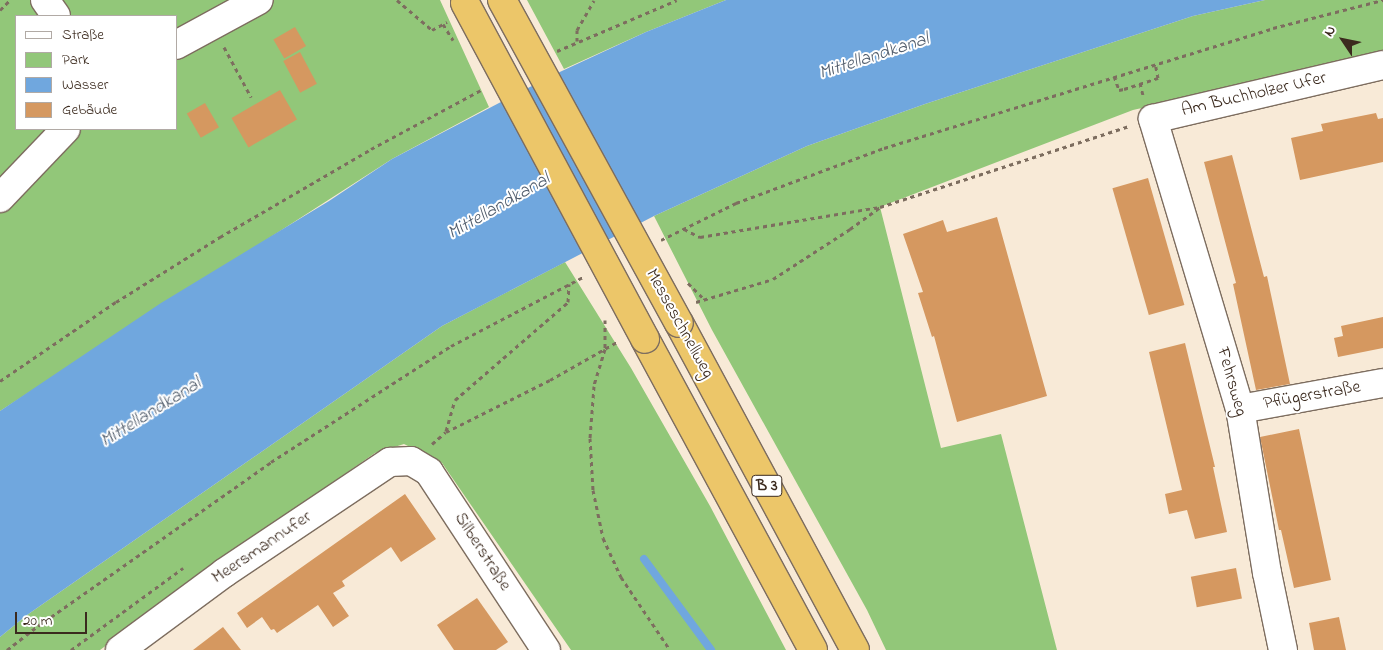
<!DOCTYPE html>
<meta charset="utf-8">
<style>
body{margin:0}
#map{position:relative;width:1383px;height:650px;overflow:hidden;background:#f8ead7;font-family:"Indie Flower",sans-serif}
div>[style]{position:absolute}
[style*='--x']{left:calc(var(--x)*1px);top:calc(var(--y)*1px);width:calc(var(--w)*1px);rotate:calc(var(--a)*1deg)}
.green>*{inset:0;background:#92c779}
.water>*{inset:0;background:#70a7de}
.stream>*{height:8px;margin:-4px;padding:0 4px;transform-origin:4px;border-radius:4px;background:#70a7de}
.building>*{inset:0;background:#d59860;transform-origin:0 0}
.path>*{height:3px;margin-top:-1.5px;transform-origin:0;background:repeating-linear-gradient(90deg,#7d6d5f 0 4px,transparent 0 8px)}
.roads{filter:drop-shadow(1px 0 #7d6d5f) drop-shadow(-1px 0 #7d6d5f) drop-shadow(0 1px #7d6d5f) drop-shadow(0 -1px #7d6d5f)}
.minor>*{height:28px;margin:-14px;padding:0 14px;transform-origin:14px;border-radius:14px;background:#fff}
.highway>*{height:28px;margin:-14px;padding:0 14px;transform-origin:14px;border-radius:14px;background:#ecc669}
.bridges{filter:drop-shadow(1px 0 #7d6d5f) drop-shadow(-1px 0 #7d6d5f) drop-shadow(0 1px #7d6d5f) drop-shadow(0 -1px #7d6d5f)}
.highway-bridge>*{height:28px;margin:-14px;padding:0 14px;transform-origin:14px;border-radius:14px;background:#ecc669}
span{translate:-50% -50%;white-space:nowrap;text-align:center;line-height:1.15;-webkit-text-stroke:4px #fff;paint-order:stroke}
.shield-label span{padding:1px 4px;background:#fff;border:1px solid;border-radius:4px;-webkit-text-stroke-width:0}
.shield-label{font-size:16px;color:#3b2a1e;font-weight:700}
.street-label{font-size:18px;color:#3b2a1e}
.water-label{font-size:19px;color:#505c6b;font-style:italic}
.legend{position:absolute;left:15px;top:15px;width:162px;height:115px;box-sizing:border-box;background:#fff;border:1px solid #b1aaa5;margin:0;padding:6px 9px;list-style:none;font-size:15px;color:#3b2a1e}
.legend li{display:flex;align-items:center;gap:10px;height:25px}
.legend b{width:25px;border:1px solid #b1aaa5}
.north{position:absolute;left:1318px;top:15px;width:50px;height:50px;-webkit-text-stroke:4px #fff;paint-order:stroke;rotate:304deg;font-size:14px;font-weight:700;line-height:20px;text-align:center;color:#3b2a1e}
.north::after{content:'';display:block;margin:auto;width:18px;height:22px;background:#3b2a1e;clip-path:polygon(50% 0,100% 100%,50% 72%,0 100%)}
.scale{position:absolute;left:15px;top:612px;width:72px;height:22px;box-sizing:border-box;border:2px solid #3b2a1e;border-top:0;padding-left:6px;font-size:15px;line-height:18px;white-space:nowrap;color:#3b2a1e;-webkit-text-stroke:4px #fff;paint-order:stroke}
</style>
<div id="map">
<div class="green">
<i style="clip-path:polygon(evenodd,0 0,440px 0,489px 107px,392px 159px,0 411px,0 0,16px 16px,176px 16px,176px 129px,16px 129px,16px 16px)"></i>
<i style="clip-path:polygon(527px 0,726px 0,646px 32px,564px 69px)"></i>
<i style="clip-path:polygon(1265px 0,1383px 0,1383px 55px,1318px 68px,1133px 110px,880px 207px,941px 448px,1001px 434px,1057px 650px,886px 650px,867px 610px,712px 330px,654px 216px,807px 146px,925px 104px,1193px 16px)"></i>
<i style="clip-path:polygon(565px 262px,631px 368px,710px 506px,786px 650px,571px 650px,442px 463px,404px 444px,375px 453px,223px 559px,100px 650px,0 650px,0 637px,27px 615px,442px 326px)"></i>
</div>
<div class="water">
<i style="clip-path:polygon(726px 0,1265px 0,1193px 16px,925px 104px,807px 146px,654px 216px,442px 326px,27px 615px,0 637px,0 411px,161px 303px,329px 201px,392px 159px,549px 77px,646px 32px)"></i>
</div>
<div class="stream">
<i style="--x:644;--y:559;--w:113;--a:53.6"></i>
</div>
<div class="building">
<i style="left:295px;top:27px;width:22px;height:25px;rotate:60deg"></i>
<i style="left:300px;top:52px;width:36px;height:19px;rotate:62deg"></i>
<i style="left:280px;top:90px;width:34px;height:56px;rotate:60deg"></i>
<i style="left:205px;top:103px;width:28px;height:21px;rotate:60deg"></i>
<i style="clip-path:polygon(1376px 113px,1378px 119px,1383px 118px,1383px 162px,1300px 180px,1291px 138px,1323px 131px,1321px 124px)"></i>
<i style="clip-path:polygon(1232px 155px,1264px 277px,1267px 276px,1290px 384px,1256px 390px,1233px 284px,1236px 283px,1204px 162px)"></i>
<i style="left:1148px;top:178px;width:132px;height:37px;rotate:74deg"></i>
<i style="clip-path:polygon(997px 217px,1047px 396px,957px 422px,934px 336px,932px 337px,918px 293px,923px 292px,903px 234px,943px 220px,947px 232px)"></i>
<i style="clip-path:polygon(1383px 317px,1383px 348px,1338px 357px,1334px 338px,1343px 336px,1341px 326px)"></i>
<i style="clip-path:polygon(1185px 343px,1215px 467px,1213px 467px,1227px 532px,1195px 539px,1187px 510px,1169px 514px,1165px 494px,1182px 490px,1149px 352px)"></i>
<i style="clip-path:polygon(1299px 429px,1331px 580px,1294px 588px,1281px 530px,1279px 530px,1260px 437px)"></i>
<i style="clip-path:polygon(405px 494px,436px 539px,401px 562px,391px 547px,342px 581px,345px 586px,333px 593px,349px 616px,333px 627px,318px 605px,277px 633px,274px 629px,271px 630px,262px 617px,247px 628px,237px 613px)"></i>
<i style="left:1236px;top:568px;width:31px;height:46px;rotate:79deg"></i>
<i style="clip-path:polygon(477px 598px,508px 642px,496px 650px,454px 650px,437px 625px)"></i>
<i style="clip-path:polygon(1339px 617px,1346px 650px,1314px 650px,1309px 623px)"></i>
<i style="clip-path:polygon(223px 627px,241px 650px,193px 650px)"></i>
</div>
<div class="path">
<i style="--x:397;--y:0;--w:46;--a:40.6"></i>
<i style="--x:432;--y:30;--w:17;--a:-28"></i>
<i style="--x:0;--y:10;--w:14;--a:-45"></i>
<i style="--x:443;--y:24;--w:19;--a:58"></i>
<i style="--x:577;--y:41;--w:11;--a:-90"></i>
<i style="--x:577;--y:30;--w:34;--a:-60"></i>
<i style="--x:224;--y:47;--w:57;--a:61.6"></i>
<i style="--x:557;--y:51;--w:130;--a:-23"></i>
<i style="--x:1114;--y:76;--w:15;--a:70"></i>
<i style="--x:1119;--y:90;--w:5;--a:-11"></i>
<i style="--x:1124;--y:89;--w:36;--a:-18"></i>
<i style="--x:1158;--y:78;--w:15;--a:-101"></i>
<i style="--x:1140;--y:83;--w:12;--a:76"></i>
<i style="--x:684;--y:229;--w:18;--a:27"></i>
<i style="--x:700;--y:237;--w:181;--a:-9.5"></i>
<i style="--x:661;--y:240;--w:84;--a:-26.3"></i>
<i style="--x:736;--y:203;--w:158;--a:-20.4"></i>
<i style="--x:884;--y:148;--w:407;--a:-17.1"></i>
<i style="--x:1273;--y:28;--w:114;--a:-14.3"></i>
<i style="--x:688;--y:283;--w:23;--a:45"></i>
<i style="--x:696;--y:302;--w:80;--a:-16.6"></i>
<i style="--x:773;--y:279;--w:92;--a:-33"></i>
<i style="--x:850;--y:229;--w:37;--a:-36"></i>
<i style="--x:880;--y:207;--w:262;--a:-18"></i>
<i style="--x:605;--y:320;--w:29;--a:90"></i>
<i style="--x:605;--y:349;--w:39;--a:107"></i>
<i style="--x:594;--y:386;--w:52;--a:94.4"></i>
<i style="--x:590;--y:438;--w:52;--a:86.7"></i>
<i style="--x:593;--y:490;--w:49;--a:78.2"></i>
<i style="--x:603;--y:538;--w:43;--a:65.2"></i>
<i style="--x:621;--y:577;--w:88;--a:56.1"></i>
<i style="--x:0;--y:381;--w:140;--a:-34.3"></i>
<i style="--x:116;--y:302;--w:123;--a:-32"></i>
<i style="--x:220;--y:237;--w:175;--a:-30.2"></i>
<i style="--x:371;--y:149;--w:127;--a:-28.2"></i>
<i style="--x:446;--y:431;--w:32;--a:-74"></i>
<i style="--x:455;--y:400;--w:150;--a:-40.9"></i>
<i style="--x:568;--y:302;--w:18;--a:-87"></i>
<i style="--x:432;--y:444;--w:18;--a:-41"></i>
<i style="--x:446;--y:432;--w:116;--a:-26.6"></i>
<i style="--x:550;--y:380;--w:77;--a:-29.6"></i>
<i style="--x:7;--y:650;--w:39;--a:-38"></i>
<i style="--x:38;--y:626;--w:285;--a:-35.1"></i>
<i style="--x:271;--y:462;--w:214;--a:-32.8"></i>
<i style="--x:451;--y:346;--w:149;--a:-27.6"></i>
<i style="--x:71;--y:650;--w:139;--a:-36.2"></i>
</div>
<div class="roads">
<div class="minor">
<i style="--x:45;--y:0;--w:19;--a:55"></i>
<i style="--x:176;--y:45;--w:94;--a:-28.5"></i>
<i style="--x:0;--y:198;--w:95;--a:-46.3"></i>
<i style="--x:1240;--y:409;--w:145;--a:-10.3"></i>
<i style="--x:120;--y:650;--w:129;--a:-36.5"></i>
<i style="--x:224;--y:573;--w:200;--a:-33.8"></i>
<i style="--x:390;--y:462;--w:21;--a:-3"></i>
<i style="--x:411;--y:461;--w:21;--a:31"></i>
<i style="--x:429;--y:472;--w:213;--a:56.7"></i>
<i style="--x:1283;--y:650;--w:79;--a:-101.7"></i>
<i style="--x:1267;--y:573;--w:166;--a:-99.3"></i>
<i style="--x:1240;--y:409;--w:303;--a:-106.7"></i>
<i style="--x:1153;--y:119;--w:236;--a:-13.2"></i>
</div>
<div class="highway">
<i style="--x:679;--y:323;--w:371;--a:61.7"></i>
<i style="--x:645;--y:339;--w:353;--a:61.6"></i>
</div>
</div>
<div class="bridges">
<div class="highway-bridge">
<i style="--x:502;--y:0;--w:368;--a:61.3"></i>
<i style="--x:465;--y:3;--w:381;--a:61.8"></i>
</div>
</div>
<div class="shield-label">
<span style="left:767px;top:486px">B 3</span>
</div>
<div class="street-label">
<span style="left:1254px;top:95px;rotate:-13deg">Am Buchholzer Ufer</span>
<span style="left:679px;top:324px;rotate:61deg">Messeschnellweg</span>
<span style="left:1231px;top:382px;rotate:74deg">Fehrsweg</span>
<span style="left:1312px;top:396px;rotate:-10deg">Pflügerstraße</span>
<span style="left:262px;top:548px;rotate:-34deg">Meersmannufer</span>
<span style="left:482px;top:552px;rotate:57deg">Silberstraße</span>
</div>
<div class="water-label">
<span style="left:874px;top:57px;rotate:-18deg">Mittellandkanal</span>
<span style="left:499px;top:207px;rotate:-30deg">Mittellandkanal</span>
<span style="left:151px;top:413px;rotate:-32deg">Mittellandkanal</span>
</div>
<ul class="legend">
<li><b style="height:6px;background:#fff"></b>Straße</li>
<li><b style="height:14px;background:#92c779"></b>Park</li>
<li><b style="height:14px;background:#70a7de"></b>Wasser</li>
<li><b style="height:14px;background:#d59860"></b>Gebäude</li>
</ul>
<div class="north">N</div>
<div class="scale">20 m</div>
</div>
